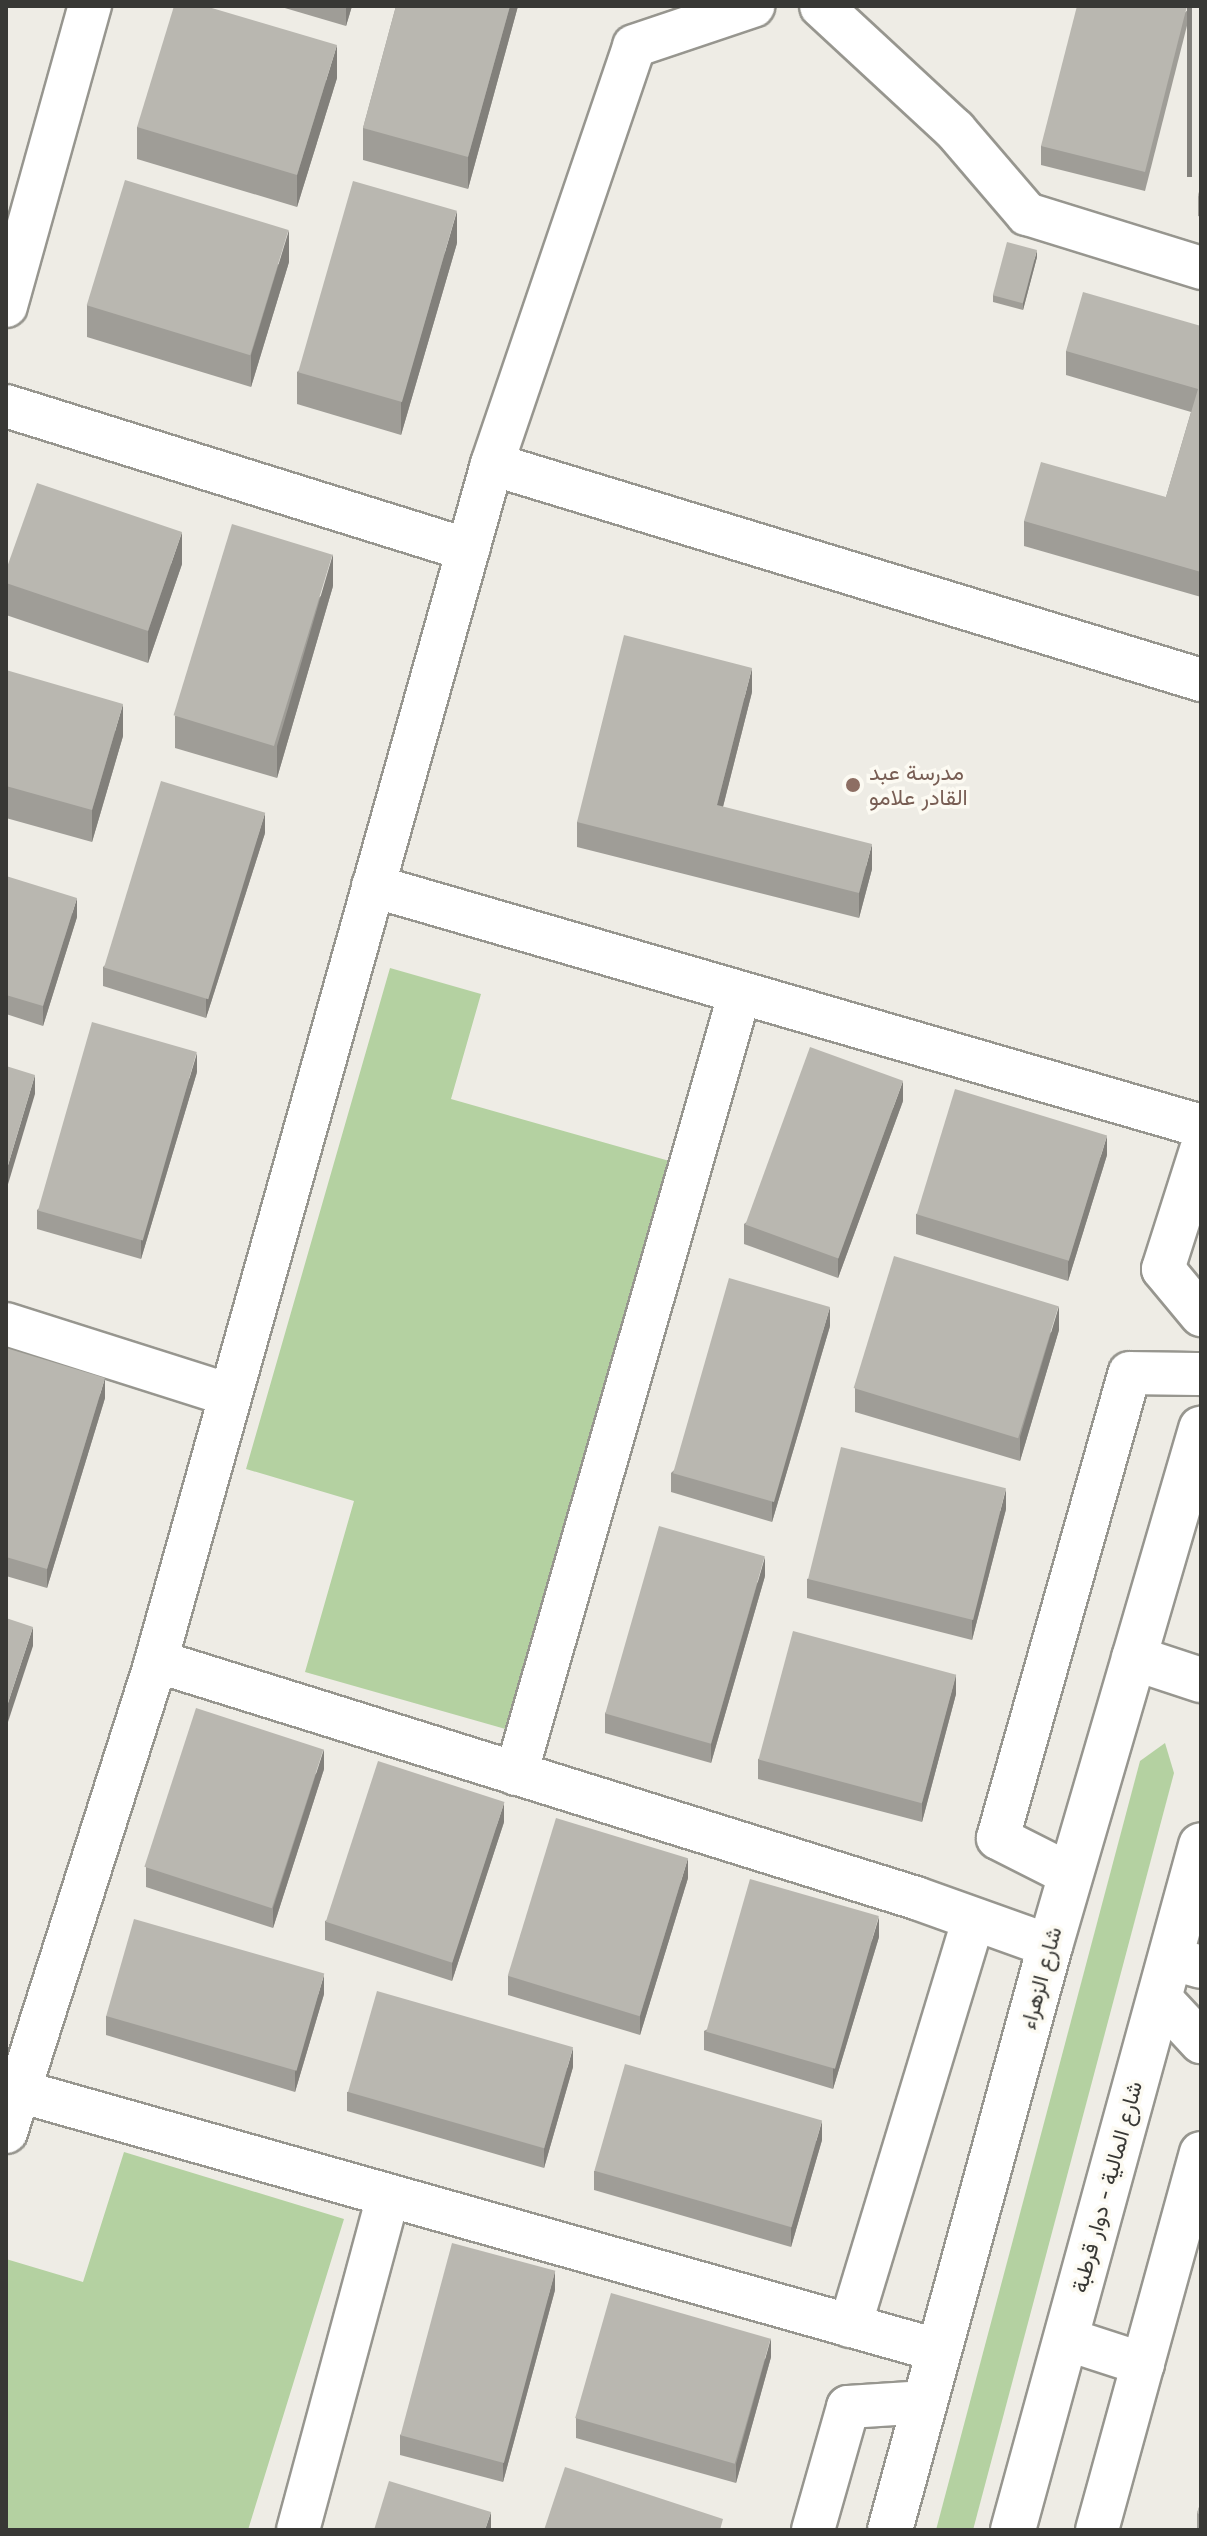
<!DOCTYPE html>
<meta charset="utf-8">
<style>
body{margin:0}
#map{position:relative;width:1207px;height:2536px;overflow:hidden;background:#eeece5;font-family:Inter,Vazirmatn,sans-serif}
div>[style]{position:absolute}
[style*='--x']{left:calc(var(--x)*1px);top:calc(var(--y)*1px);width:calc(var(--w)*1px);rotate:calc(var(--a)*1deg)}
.green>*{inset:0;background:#b4d1a1}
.roads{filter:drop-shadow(2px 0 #97968f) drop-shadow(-2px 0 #97968f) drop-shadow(0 2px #97968f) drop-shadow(0 -2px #97968f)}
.minor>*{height:42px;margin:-21px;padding:0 21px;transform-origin:21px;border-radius:21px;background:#fff}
.major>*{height:44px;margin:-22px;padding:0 22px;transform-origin:22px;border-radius:22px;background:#fff}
.wall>*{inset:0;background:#9f9d97}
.shaded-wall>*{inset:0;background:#82807b;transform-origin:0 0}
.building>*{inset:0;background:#b9b7b0;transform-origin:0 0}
.dots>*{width:22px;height:22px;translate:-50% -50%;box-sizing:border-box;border:4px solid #fcfaf2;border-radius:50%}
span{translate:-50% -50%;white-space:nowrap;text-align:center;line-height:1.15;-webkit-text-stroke:7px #fcfaf2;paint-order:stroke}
.education-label{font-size:22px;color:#785e54}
.left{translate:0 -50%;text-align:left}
.street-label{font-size:22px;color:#383835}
.frame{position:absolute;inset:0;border:8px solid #383835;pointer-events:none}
</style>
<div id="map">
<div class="green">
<i style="clip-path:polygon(390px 968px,481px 994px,451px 1099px,673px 1162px,509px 1730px,305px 1672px,354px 1501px,246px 1469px)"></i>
<i style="clip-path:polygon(1165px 1743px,1174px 1773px,973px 2530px,936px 2530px,1140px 1761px)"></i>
<i style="clip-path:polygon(124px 2152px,344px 2219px,248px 2530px,6px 2530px,6px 2259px,83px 2282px)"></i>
</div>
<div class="roads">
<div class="minor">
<i style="--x:821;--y:6;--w:183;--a:42.8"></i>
<i style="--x:955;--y:130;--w:111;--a:49.4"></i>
<i style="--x:1027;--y:214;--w:182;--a:17.2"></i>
<i style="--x:6;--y:306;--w:312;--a:-74.4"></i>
<i style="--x:6;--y:406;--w:484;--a:17.3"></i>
<i style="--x:492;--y:464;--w:741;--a:16.94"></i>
<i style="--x:373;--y:886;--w:862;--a:16.16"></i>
<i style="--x:1201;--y:1150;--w:125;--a:107.7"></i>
<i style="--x:1163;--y:1269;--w:60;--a:50.4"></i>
<i style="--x:6;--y:1324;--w:235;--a:17.6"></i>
<i style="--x:156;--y:1661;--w:796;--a:17.32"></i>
<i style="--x:916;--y:1898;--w:142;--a:19.7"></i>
<i style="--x:516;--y:1774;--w:809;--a:-74.01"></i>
<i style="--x:1071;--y:1875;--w:82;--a:-153.1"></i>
<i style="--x:998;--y:1838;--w:483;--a:-74.2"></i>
<i style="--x:1130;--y:1373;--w:71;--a:0.8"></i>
<i style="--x:1170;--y:1958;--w:32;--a:16"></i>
<i style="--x:1159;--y:1997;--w:62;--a:47"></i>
<i style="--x:19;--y:2091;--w:957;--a:15.76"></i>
<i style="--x:6;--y:2132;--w:494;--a:-72.3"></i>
<i style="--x:156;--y:1661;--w:1243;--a:-74.32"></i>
<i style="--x:492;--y:464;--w:441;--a:-71.2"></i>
<i style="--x:634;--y:46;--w:126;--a:-18.6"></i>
<i style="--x:850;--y:2326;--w:425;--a:-73.1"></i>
<i style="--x:1066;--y:2339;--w:81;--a:18"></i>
<i style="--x:298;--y:2530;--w:346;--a:-74.9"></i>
<i style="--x:813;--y:2530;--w:128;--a:-74.1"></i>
<i style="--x:848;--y:2407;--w:78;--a:-3.7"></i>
<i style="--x:1097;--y:2530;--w:391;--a:-74.6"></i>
</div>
<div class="major">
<i style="--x:1134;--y:1658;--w:71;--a:18.2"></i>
<i style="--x:890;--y:2530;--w:606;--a:-74.68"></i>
<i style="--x:1050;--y:1946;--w:539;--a:-73.72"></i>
<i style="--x:1013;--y:2530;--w:710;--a:-74.65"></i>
</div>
</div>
<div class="wall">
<i style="clip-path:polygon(278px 6px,352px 6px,346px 26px)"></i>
<i style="clip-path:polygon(396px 6px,518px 6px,468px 189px,363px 160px,363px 128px)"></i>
<i style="clip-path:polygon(1192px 6px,1145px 191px,1041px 165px,1041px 146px)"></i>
<i style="clip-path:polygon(337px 78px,297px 207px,137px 159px,137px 127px)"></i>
<i style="clip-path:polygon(1201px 184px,1201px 217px,1198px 216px,1198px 196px)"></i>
<i style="clip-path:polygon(457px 243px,401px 435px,297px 404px,297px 372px)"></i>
<i style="clip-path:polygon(1037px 257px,1023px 310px,993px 302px,993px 295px)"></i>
<i style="clip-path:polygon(289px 262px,251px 387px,87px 337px,87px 305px)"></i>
<i style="clip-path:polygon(1201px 326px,1201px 597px,1024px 546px,1024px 521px,1166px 497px,1191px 412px,1066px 375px,1066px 351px)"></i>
<i style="clip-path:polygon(182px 564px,148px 663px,6px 615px,6px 570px)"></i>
<i style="clip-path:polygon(333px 586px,277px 778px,175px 748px,175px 716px)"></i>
<i style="clip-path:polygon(6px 670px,123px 736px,92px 842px,6px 818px)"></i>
<i style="clip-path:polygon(752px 692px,723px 807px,872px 869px,859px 918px,577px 847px,577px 822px)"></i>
<i style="clip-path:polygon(265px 833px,206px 1018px,103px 986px,103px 967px)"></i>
<i style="clip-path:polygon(6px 876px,77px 917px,43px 1026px,6px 1014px)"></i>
<i style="clip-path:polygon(197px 1072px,141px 1259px,37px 1229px,37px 1210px)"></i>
<i style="clip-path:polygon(903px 1101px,838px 1278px,744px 1244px,744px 1224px)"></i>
<i style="clip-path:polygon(1107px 1155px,1068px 1281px,916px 1234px,916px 1214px)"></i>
<i style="clip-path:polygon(830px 1326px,772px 1522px,671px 1492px,671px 1473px)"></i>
<i style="clip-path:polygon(1059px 1330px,1020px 1461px,855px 1412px,855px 1388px)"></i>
<i style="clip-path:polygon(6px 1348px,105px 1398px,47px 1588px,6px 1576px)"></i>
<i style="clip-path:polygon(1006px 1509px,972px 1640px,807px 1598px,807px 1579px)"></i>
<i style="clip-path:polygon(765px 1576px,711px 1763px,605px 1733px,605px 1713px)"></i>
<i style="clip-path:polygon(956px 1694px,922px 1822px,758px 1779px,758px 1759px)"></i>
<i style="clip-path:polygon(324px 1769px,273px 1928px,146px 1887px,146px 1867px)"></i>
<i style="clip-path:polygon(504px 1822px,452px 1981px,325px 1940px,325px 1921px)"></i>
<i style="clip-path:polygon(688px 1878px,640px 2035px,508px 1995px,508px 1976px)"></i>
<i style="clip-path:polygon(879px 1937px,833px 2089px,704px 2050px,704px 2031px)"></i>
<i style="clip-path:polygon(324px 1994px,295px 2092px,106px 2035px,106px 2016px)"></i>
<i style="clip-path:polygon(573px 2067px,544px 2168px,347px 2111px,347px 2092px)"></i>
<i style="clip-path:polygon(822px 2140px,791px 2247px,594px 2190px,594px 2171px)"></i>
<i style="clip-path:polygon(555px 2290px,503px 2482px,400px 2455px,400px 2435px)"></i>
<i style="clip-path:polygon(771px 2357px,736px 2483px,576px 2438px,576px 2418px)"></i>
<i style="clip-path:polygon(1201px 2501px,1201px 2530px,1197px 2530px,1197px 2513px)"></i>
</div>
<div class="shaded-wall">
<i style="clip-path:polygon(346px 6px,352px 6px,346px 26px)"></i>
<i style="clip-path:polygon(510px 6px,518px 6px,468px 189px,468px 157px)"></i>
<i style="left:1187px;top:6px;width:5px;height:171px"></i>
<i style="clip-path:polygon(337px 45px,337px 78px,297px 207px,297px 175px)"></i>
<i style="clip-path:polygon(457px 211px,457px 243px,401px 435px,401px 403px)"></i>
<i style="clip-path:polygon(289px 230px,289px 262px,251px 387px,251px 355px)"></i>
<i style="clip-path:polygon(1037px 250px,1037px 257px,1023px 310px,1023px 303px)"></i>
<i style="clip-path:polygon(182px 532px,182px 564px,148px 663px,148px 631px)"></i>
<i style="clip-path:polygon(333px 554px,333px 586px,277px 778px,277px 746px)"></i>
<i style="clip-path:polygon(752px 668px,752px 692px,717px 830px,717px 805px)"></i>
<i style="clip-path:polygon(123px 704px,123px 736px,92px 842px,92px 810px)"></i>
<i style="clip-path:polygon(265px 813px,265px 833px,206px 1018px,206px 999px)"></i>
<i style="clip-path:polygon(872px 844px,872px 869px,859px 918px,859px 893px)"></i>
<i style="clip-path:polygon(77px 898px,77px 917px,43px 1026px,43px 1006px)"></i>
<i style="clip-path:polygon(197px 1053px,197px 1072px,141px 1259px,141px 1240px)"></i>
<i style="clip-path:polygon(35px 1075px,35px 1094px,6px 1191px,6px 1172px)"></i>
<i style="clip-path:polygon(903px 1081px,903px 1101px,838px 1278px,838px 1258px)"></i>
<i style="clip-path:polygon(1107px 1136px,1107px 1155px,1068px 1281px,1068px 1262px)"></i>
<i style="clip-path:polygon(1059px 1306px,1059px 1330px,1020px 1461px,1020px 1437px)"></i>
<i style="clip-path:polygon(830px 1307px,830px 1326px,772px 1522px,772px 1502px)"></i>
<i style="clip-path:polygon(105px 1378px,105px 1398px,47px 1588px,47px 1569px)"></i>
<i style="clip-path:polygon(1006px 1489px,1006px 1509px,972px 1640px,972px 1620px)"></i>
<i style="clip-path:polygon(765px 1557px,765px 1576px,711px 1763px,711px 1744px)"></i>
<i style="clip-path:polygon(33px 1627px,33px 1646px,6px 1728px,6px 1709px)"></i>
<i style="clip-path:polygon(956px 1674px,956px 1694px,922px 1822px,922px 1803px)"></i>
<i style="clip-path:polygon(324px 1749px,324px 1769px,273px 1928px,273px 1908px)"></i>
<i style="clip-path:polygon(504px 1803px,504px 1822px,452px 1981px,452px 1962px)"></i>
<i style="clip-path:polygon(688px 1858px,688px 1878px,640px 2035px,640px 2016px)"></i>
<i style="clip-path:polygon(879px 1917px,879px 1937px,833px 2089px,833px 2069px)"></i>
<i style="clip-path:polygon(324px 1975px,324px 1994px,295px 2092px,295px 2072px)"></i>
<i style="clip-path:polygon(573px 2048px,573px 2067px,544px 2168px,544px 2149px)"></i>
<i style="clip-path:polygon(822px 2121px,822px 2140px,791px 2247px,791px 2228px)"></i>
<i style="clip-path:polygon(555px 2271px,555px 2290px,503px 2482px,503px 2463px)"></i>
<i style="clip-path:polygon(771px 2338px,771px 2357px,736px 2483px,736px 2464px)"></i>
<i style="clip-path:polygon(491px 2512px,491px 2530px,485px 2530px)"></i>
</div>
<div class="building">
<i style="clip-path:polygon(174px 6px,205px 6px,337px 45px,297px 175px,137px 127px)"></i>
<i style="clip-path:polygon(396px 6px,510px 6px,468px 157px,363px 128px)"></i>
<i style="clip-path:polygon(1077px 6px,1187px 6px,1145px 172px,1041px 146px)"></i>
<i style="left:125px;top:180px;width:171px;height:131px;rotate:17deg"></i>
<i style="left:353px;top:181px;width:108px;height:199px;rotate:16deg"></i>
<i style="clip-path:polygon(1201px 184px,1201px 197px,1198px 196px)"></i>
<i style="left:1007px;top:242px;width:31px;height:55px;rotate:15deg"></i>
<i style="clip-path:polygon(1083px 292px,1201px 326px,1201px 572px,1024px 521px,1041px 462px,1166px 497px,1198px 389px,1066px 351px)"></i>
<i style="clip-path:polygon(37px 483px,182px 532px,148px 631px,6px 583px,6px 570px)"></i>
<i style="left:232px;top:524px;width:105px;height:200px;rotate:17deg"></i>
<i style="clip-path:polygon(624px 635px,752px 668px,717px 805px,872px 844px,859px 893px,577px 822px)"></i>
<i style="clip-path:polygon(6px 670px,123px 704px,92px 810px,6px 786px)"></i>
<i style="left:161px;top:781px;width:109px;height:195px;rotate:17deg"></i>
<i style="clip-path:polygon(6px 876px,77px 898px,43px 1006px,6px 995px)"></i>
<i style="left:92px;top:1022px;width:109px;height:196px;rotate:16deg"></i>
<i style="left:810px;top:1047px;width:99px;height:189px;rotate:20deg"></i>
<i style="clip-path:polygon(6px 1066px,35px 1075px,6px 1172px)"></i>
<i style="left:955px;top:1089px;width:159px;height:131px;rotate:17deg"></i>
<i style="left:894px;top:1256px;width:172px;height:138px;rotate:17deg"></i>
<i style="left:729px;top:1278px;width:105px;height:203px;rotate:16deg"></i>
<i style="clip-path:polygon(6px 1348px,105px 1378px,47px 1569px,6px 1557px)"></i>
<i style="left:841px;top:1447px;width:170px;height:136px;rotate:14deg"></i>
<i style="left:659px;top:1526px;width:110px;height:195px;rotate:16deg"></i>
<i style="clip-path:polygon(6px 1618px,33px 1627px,6px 1709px)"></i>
<i style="left:793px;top:1631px;width:169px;height:133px;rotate:15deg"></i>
<i style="left:196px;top:1708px;width:134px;height:167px;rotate:18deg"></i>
<i style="left:378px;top:1761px;width:133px;height:169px;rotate:18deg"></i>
<i style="left:556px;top:1818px;width:138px;height:165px;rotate:17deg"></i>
<i style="left:750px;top:1879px;width:134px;height:159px;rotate:16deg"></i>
<i style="left:134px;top:1919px;width:198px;height:101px;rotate:16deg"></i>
<i style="left:377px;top:1991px;width:204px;height:105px;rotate:16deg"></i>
<i style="left:625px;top:2064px;width:205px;height:111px;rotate:16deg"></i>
<i style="left:452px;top:2243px;width:107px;height:199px;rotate:15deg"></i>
<i style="left:611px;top:2293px;width:166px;height:130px;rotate:16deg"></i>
<i style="clip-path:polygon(565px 2467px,723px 2519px,720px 2530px,544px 2530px)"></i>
<i style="clip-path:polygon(389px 2481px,491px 2512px,485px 2530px,374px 2530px)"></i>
<i style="clip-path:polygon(1201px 2501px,1201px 2515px,1197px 2513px)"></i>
</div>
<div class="dots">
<i style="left:853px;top:785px;background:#8d6e63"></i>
</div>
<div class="education-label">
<span class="left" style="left:869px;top:785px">مدرسة عبد<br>القادر علامو</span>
</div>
<div class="street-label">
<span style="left:1041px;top:1978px;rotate:-75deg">شارع الزهراء</span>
<span style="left:1107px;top:2187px;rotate:-75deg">شارع المالية - دوار قرطبة</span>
</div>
<div class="frame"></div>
</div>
